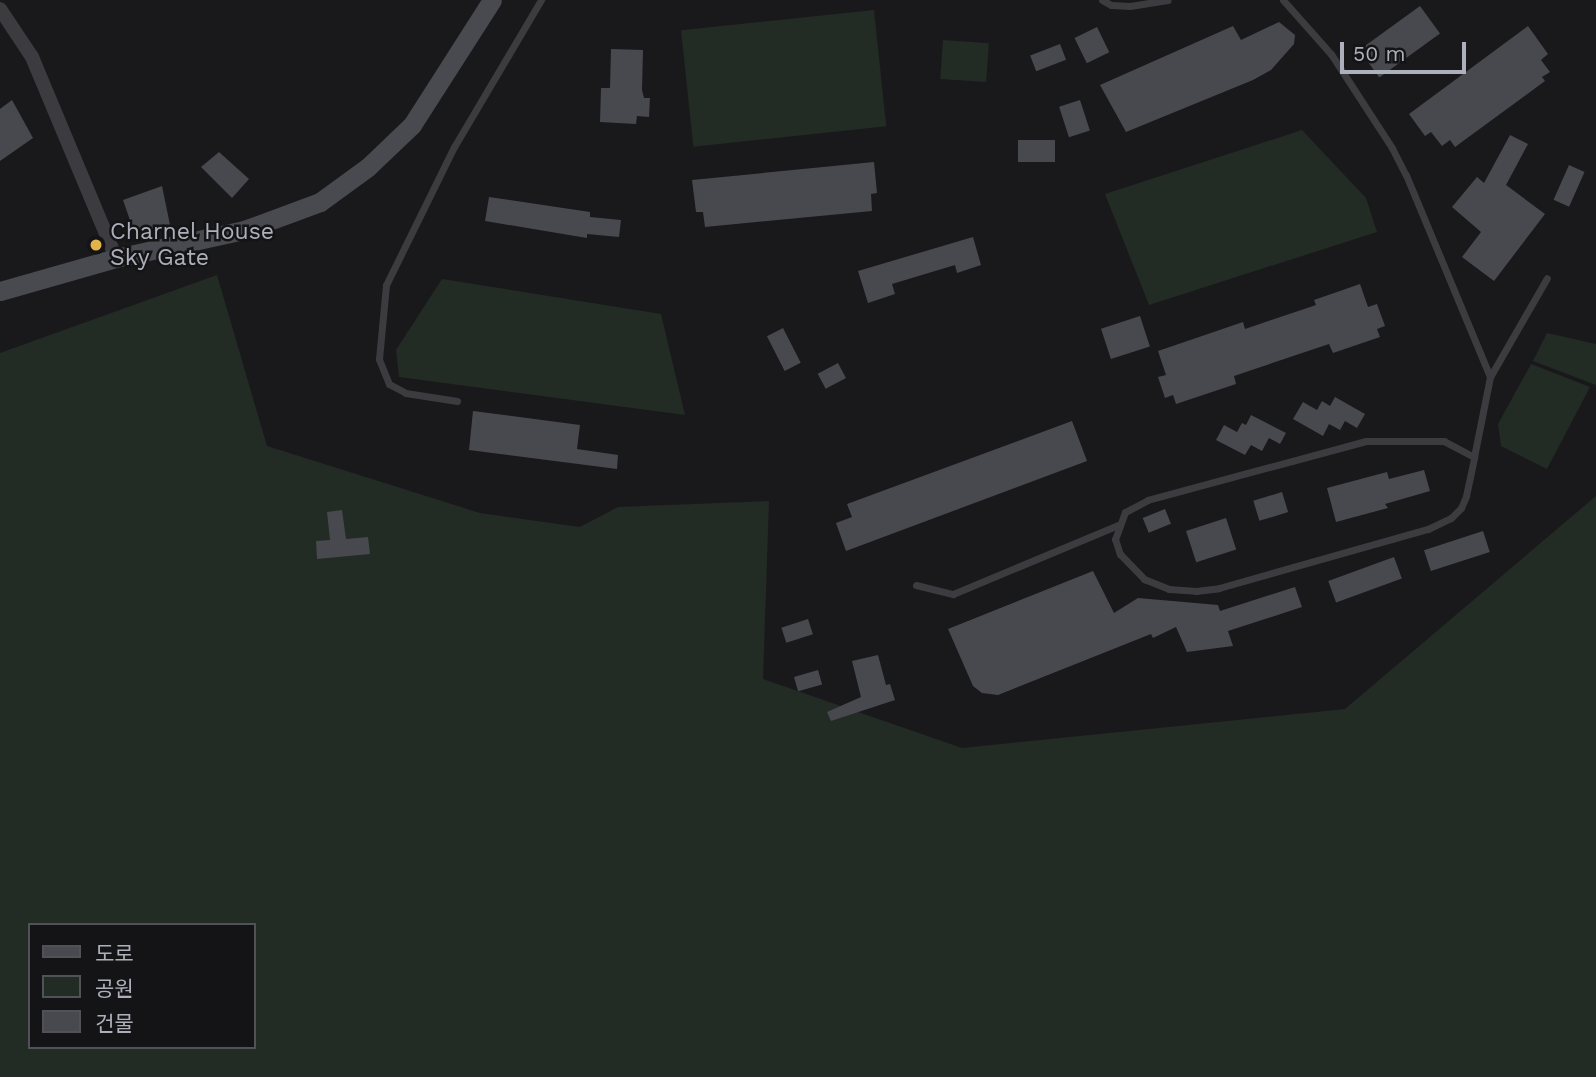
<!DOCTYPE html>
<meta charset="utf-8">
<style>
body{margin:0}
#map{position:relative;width:1596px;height:1077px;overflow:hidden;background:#19191b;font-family:"Work Sans","Noto Sans KR",sans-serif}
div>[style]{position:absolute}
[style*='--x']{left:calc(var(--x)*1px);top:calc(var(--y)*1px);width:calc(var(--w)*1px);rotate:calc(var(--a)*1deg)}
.green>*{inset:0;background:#232b25;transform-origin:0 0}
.building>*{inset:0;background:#48494e;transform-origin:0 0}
.service>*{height:7px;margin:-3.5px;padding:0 3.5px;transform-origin:3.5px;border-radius:3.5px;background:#3b3b40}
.minor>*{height:14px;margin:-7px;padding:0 7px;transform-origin:7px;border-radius:7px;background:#3b3b40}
.secondary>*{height:19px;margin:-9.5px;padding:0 9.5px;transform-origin:9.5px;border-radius:9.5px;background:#494a50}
.dots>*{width:19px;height:19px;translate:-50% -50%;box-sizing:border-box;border:4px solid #141416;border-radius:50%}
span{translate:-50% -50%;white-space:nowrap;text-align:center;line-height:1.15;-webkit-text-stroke:5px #141416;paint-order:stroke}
.poi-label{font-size:23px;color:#adb0ba}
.left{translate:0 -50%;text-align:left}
.legend{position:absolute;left:28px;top:923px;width:228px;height:126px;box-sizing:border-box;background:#141416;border:2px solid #515258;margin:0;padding:9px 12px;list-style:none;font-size:21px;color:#adb0ba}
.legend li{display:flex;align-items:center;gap:14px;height:35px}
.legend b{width:35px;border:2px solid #515258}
.scale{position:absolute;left:1340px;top:42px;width:126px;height:32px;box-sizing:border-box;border:4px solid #adb0ba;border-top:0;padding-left:9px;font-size:21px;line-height:24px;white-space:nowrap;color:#adb0ba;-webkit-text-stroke:5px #141416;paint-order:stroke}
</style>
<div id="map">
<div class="green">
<i style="left:874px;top:10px;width:117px;height:194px;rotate:84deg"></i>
<i style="left:943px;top:40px;width:46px;height:39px;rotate:4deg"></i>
<i style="clip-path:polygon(1302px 130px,1366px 198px,1377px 232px,1149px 305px,1105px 194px)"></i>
<i style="clip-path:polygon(evenodd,217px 275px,267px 446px,480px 513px,580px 527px,618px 507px,769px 501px,763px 679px,962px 748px,1345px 709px,1596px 496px,1596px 1077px,0 1077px,0 353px,217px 275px,30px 925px,254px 925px,254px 1047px,30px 1047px,30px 925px)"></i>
<i style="clip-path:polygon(442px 279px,661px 314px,685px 415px,399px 377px,396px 350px)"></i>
<i style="clip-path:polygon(1547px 333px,1596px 344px,1596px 385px,1533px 361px)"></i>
<i style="clip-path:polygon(1531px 364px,1590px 387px,1547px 469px,1501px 446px,1498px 424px)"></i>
</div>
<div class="building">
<i style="left:1420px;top:6px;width:34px;height:75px;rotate:54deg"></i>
<i style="clip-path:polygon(1279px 22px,1295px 35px,1294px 44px,1271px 70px,1253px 80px,1126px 132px,1100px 85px,1233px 26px,1241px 40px)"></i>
<i style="clip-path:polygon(1528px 26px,1548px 54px,1541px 60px,1550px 72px,1542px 77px,1545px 81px,1455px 147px,1450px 140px,1442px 146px,1431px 132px,1425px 136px,1409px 114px)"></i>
<i style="left:1097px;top:27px;width:28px;height:25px;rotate:64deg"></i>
<i style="left:1060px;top:44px;width:17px;height:32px;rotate:69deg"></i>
<i style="clip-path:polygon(611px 49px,643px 50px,642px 90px,644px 98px,650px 98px,649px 117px,637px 116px,636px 124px,600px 122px,601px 88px,610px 88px)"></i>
<i style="clip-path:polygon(12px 100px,33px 138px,0 161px,0 109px)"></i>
<i style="left:1080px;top:100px;width:32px;height:22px;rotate:72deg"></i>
<i style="clip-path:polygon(1510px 135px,1528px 144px,1506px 185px,1545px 214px,1494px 281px,1462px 257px,1481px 232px,1452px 207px,1477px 177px,1484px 183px)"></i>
<i style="left:1018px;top:140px;width:37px;height:22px"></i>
<i style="clip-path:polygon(219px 152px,249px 179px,232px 198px,201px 167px)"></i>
<i style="clip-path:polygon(874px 162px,877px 193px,871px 194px,872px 211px,705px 227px,703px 212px,696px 212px,692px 180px)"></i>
<i style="left:1569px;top:165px;width:17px;height:38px;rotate:24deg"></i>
<i style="clip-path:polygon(162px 186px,170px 225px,135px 235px,123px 200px)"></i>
<i style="clip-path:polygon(489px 197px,590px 212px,590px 217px,621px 220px,619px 237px,587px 234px,587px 238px,485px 221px)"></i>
<i style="clip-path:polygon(973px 237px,981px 265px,957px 273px,955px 265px,892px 284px,895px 294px,868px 303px,858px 271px)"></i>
<i style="clip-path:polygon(1360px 284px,1368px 307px,1377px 304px,1385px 326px,1377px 329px,1380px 337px,1333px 353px,1329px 344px,1234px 376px,1236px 384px,1176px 404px,1173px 395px,1165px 398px,1158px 377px,1166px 375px,1158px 351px,1243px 322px,1245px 329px,1316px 305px,1314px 300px)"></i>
<i style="left:1140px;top:316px;width:32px;height:41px;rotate:72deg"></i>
<i style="left:783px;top:328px;width:39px;height:18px;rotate:63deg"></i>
<i style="left:838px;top:363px;width:17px;height:23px;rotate:62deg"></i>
<i style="clip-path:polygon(1335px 397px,1365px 414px,1357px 428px,1345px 421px,1340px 430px,1329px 424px,1323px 436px,1293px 419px,1303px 402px,1317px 410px,1322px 401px,1330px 406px)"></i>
<i style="clip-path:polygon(473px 411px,580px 425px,577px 449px,618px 455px,617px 469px,469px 450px)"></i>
<i style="clip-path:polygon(1251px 415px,1286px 433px,1280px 444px,1269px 438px,1262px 451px,1251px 445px,1245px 455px,1216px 440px,1224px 425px,1237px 432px,1242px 423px,1246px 425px)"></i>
<i style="clip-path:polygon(1072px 421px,1087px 461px,846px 551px,836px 523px,852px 517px,847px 504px)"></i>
<i style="clip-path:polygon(1424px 470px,1430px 491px,1385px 504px,1388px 508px,1336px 522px,1327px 488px,1387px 472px,1389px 479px)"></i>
<i style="left:1282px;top:492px;width:21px;height:30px;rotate:73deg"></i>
<i style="left:1165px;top:509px;width:16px;height:24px;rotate:68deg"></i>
<i style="clip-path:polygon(342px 510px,346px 539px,368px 537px,370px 554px,317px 559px,316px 541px,330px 540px,327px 512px)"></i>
<i style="left:1226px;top:518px;width:33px;height:42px;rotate:72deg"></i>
<i style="left:1483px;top:531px;width:22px;height:62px;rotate:72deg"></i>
<i style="left:1394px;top:557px;width:23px;height:70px;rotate:70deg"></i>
<i style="clip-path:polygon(1093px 571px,1114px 613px,1138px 598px,1218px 605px,1220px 611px,1295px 587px,1302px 607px,1228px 631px,1233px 646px,1187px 652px,1176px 627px,1153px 638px,1151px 634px,998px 695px,982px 693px,973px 686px,948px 629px)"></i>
<i style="left:808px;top:619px;width:16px;height:28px;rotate:72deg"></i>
<i style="clip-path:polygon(878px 655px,886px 685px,890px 684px,895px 700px,831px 721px,827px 712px,861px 697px,852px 661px)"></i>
<i style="left:818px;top:670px;width:15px;height:25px;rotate:74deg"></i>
</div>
<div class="service">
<i style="--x:1102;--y:0;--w:10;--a:29"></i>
<i style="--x:1111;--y:5;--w:19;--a:3"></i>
<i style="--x:1130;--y:6;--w:38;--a:-9"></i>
<i style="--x:1283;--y:0;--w:72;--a:48.4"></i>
<i style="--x:1331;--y:54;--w:112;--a:57"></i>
<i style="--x:1392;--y:148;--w:30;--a:63"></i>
<i style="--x:1406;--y:175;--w:219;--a:67.4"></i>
<i style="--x:457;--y:401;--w:52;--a:-171.1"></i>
<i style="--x:406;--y:393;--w:19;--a:-152"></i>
<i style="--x:389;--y:384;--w:27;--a:-112"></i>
<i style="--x:379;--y:359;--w:74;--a:-84.6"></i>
<i style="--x:386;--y:285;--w:154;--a:-63.8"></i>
<i style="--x:454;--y:147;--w:171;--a:-59.4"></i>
<i style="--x:1474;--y:457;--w:34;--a:-152"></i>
<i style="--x:1444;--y:441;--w:78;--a:180"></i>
<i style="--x:1366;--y:441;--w:226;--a:164.9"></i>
<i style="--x:1148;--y:500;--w:26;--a:152"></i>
<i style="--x:1125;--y:512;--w:29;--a:110"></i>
<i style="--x:1115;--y:539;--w:16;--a:72"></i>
<i style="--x:1120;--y:554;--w:35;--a:46"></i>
<i style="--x:1144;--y:579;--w:27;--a:22"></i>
<i style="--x:1169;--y:589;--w:27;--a:4"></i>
<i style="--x:1196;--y:591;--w:23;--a:-7"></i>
<i style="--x:1219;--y:588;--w:217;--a:-15.8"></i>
<i style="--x:1428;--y:529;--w:25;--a:-26"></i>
<i style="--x:1451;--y:518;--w:14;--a:-45"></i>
<i style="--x:1461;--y:508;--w:13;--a:-67"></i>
<i style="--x:1466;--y:496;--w:40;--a:-78"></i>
<i style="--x:1474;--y:457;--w:82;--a:-78.7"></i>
<i style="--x:1490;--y:377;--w:114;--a:-60.1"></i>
<i style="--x:916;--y:585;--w:38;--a:14"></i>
<i style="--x:953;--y:594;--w:179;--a:-22.7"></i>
</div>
<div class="minor">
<i style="--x:0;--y:9;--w:58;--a:56.3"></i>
<i style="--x:32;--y:57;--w:218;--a:67.3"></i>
</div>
<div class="secondary">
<i style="--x:0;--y:291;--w:121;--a:-15.9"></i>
<i style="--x:116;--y:258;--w:131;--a:-12.3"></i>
<i style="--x:244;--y:230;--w:81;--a:-20.2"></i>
<i style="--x:320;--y:202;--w:59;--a:-36.1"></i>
<i style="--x:368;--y:167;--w:61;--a:-43.7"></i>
<i style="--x:412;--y:125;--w:148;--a:-57.4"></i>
</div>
<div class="dots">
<i style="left:96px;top:245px;background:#e2b44a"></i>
</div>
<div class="poi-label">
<span class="left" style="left:110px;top:245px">Charnel House<br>Sky Gate</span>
</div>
<ul class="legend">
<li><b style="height:9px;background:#494a50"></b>도로</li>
<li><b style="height:19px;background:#232b25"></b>공원</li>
<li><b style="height:19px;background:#48494e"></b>건물</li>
</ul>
<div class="scale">50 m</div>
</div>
